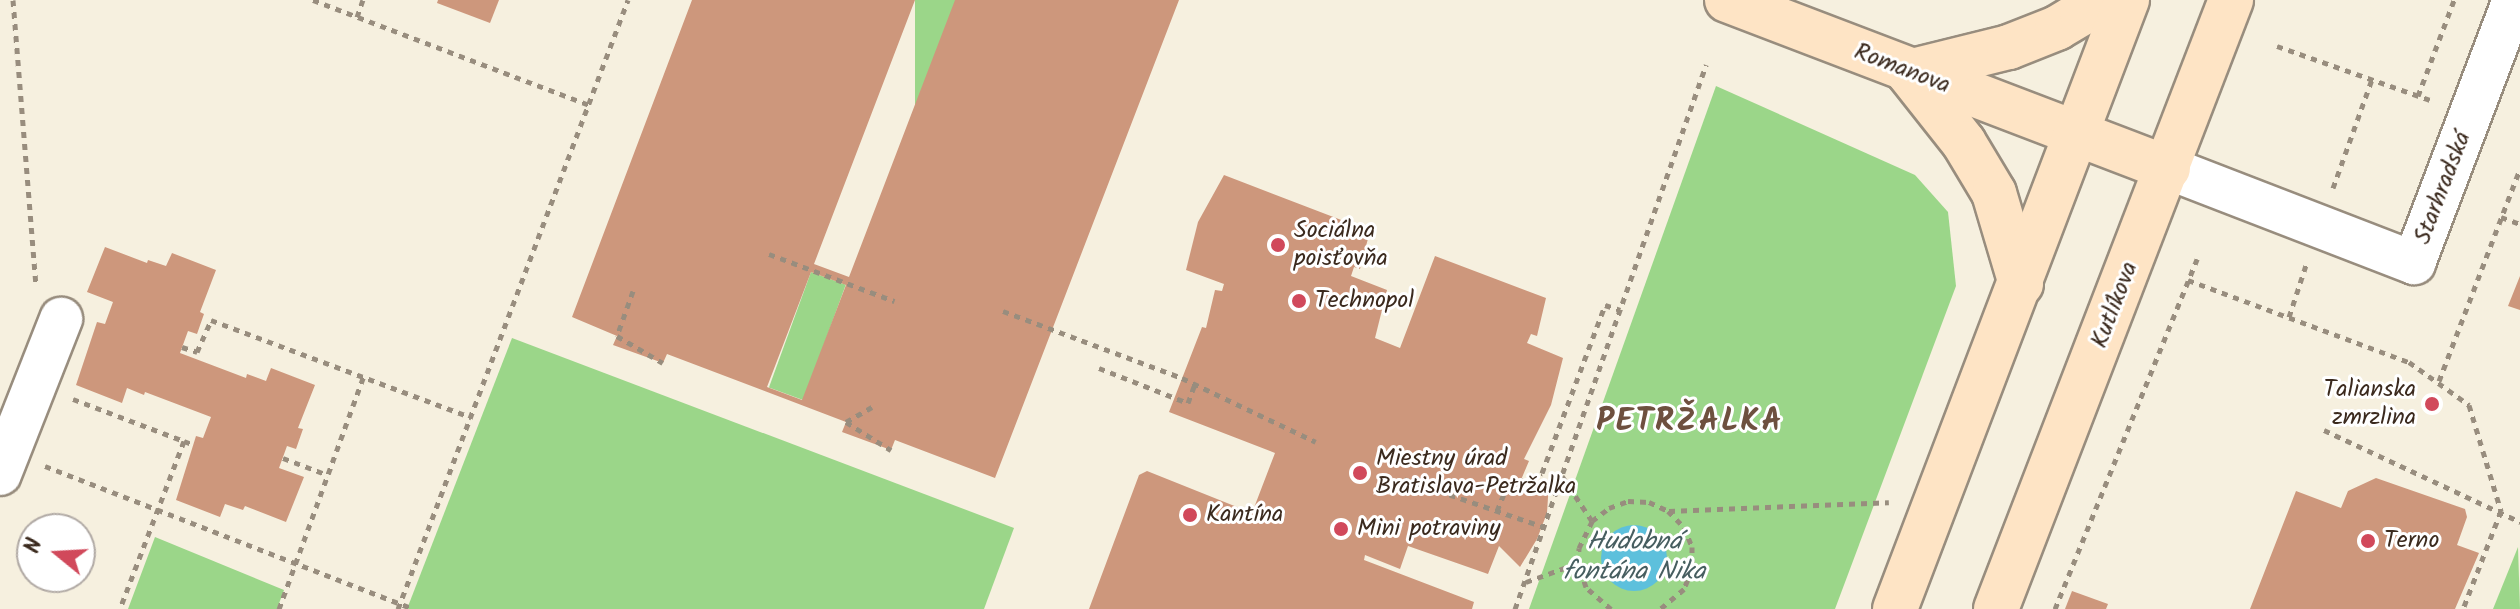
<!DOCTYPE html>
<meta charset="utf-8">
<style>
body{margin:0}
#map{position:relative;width:2520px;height:609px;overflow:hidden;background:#f6f0df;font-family:Kalam,sans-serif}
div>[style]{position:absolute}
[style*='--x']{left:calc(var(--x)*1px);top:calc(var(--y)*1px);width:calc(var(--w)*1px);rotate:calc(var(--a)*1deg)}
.green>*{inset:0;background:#9bd689;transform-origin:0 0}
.water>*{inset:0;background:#5dc0dc}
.round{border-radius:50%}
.building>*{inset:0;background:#cd977c}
.path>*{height:5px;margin-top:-2.5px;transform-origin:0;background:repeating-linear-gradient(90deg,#988d7e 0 6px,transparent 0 12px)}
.roads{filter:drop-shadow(2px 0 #988d7e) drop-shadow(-2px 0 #988d7e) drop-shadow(0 2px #988d7e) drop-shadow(0 -2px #988d7e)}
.street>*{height:42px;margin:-21px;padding:0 21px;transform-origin:21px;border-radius:21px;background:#fff}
.secondary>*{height:44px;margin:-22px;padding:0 22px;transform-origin:22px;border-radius:22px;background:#fee4c5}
.dots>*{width:22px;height:22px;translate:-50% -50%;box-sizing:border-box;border:4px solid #fff;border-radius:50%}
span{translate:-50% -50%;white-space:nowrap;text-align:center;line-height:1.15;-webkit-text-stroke:6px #fff;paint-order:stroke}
.street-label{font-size:24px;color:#3b2a1e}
.poi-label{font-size:24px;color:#3b2a1e}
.left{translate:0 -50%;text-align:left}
.right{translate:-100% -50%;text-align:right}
.water-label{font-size:26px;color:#475e60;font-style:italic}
.district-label{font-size:32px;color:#6e503f;font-weight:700;letter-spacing:2px}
.north{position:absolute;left:16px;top:513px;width:80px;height:80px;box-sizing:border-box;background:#fff;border:2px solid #b1aaa5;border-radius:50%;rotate:288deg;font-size:22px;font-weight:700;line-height:32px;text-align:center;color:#3b2a1e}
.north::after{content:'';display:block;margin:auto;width:28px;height:36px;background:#d1495b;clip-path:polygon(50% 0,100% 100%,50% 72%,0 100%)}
</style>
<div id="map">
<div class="green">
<i style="left:915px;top:0;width:40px;height:283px"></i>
<i style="clip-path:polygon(1716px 86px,1915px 175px,1948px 212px,1956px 286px,1835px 609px,1529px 609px)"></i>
<i style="left:811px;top:272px;width:37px;height:123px;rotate:20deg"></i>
<i style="clip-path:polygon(512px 338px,1014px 528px,984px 609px,407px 609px)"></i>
<i style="clip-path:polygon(155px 537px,284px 590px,277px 609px,128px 609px)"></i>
<i style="clip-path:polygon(2518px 547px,2520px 609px,2493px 609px)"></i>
</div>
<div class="water">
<i class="round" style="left:1601px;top:525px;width:66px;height:66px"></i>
</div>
<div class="building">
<i style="clip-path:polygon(438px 0,499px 0,490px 23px,437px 3px)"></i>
<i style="clip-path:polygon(evenodd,692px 0,915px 0,814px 264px,849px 277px,955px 0,1179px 0,995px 478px,895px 440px,891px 450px,842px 432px,846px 422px,667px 354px,663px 363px,613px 345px,617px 336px,572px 317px,692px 0,811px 272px,846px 285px,802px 400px,767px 387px,811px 272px)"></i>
<i style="clip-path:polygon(1224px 175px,1370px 231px,1360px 269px,1354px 267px,1351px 276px,1387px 290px,1375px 338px,1400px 348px,1435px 256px,1546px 298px,1537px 336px,1531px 334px,1527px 343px,1563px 358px,1551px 405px,1524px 459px,1529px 461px,1518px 487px,1549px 482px,1547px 513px,1537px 539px,1520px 567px,1499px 546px,1488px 574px,1408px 546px,1400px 569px,1365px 555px,1364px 560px,1474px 602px,1472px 609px,1089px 609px,1139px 475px,1147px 471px,1252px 513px,1275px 453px,1169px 412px,1202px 327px,1206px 328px,1215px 290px,1222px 291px,1224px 284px,1186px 270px,1198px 222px)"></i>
<i style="clip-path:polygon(105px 247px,147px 263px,148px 260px,166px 266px,172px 253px,216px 270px,200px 312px,204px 314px,197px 334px,188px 331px,180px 353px,246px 378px,247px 374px,266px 381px,271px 368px,315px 385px,298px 428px,303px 429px,296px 449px,287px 446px,279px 468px,304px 477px,286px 522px,245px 506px,243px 510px,225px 504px,220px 517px,176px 500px,196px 436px,203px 438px,211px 417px,145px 392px,144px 395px,127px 388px,122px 403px,76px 385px,97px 322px,105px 324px,113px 302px,87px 292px)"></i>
<i style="clip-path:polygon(2520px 276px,2520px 310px,2508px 306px)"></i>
<i style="clip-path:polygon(2376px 478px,2465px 509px,2467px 517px,2457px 545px,2479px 553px,2455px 609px,2250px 609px,2296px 491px,2341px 508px,2348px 491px)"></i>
<i style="clip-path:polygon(2072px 591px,2108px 604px,2106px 609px,2065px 609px)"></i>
</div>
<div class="path">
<i style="--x:13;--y:0;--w:287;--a:85.4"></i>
<i style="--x:313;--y:0;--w:295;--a:20.8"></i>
<i style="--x:357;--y:17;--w:18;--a:-71"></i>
<i style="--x:2277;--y:46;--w:162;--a:19.4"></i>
<i style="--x:2418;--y:96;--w:103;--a:-69.4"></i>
<i style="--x:2333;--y:188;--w:116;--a:-70.3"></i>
<i style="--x:2501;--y:217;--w:20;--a:20"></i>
<i style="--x:769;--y:254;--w:134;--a:20.6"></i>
<i style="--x:2188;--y:280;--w:236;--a:20.4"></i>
<i style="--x:2409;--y:362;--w:74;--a:35.6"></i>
<i style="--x:2469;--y:405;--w:111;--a:73.2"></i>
<i style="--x:2501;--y:511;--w:105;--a:111.2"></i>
<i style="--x:633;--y:291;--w:48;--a:109.6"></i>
<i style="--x:617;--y:336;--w:53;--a:30.4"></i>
<i style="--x:1003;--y:311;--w:191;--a:20.5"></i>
<i style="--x:1182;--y:378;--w:148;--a:25.5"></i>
<i style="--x:2289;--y:317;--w:55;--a:-71.9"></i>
<i style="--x:182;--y:347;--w:16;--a:18"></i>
<i style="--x:197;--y:352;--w:35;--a:-66"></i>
<i style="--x:211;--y:320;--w:278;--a:20.5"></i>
<i style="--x:1099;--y:368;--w:96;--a:21.5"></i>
<i style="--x:1188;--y:403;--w:20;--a:-70"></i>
<i style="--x:2439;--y:381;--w:227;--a:-69.1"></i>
<i style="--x:73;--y:399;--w:119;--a:20.7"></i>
<i style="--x:184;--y:441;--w:180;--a:110.9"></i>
<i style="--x:872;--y:407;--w:30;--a:150"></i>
<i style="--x:846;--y:422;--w:53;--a:31.9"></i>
<i style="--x:2324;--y:430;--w:217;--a:25.1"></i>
<i style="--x:184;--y:441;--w:9;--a:21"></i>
<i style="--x:283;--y:458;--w:48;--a:20.7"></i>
<i style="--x:45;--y:466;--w:396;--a:21.2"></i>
<i style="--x:1562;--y:476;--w:54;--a:56.3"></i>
<i style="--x:1404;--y:479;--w:148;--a:18.9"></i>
<i style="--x:1497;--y:511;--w:27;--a:-68"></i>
<i style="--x:1507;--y:486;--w:37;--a:-20"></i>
<i style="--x:1542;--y:473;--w:179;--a:-69.4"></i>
<i style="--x:1605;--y:305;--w:16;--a:18"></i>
<i style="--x:1669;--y:511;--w:220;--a:-2.3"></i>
<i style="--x:1526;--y:582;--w:55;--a:-20.1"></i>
<i style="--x:279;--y:609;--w:248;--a:-70"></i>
<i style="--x:398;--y:609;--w:651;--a:-69.31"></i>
<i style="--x:1515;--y:609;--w:577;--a:-70.65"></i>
<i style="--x:1611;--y:609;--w:33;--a:-139"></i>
<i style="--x:1586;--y:587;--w:25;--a:-108"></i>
<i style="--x:1578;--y:563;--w:15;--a:-86"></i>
<i style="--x:1579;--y:548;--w:30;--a:-64"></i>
<i style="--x:1592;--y:521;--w:21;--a:-37"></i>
<i style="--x:1609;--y:508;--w:20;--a:-20"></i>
<i style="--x:1628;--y:501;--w:21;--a:3"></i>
<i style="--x:1649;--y:502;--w:21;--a:25"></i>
<i style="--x:1668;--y:511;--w:23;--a:45"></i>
<i style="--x:1684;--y:527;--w:22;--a:68"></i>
<i style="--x:1692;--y:547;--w:22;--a:90"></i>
<i style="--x:1692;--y:569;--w:22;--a:112"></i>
<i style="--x:1684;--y:589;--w:31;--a:140"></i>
<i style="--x:2055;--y:609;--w:378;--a:-67.9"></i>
</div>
<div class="roads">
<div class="street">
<i style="--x:2168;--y:168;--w:264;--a:21.1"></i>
<i style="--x:2414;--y:263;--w:281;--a:-69.2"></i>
<i style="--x:0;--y:474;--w:167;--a:-68.5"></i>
</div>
<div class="secondary">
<i style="--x:1727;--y:0;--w:472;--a:20.9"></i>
<i style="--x:1908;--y:72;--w:90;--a:51.7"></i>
<i style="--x:1964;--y:143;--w:58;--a:59"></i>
<i style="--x:1994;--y:193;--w:95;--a:73.5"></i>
<i style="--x:1908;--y:72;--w:104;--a:-13.9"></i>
<i style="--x:2009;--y:47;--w:52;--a:-21.6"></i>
<i style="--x:2057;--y:28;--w:29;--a:-31"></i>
<i style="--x:2082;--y:13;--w:17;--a:-50"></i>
<i style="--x:1895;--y:609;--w:652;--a:-69.15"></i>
<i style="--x:1996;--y:609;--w:653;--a:-68.9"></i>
</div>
</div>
<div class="dots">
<i style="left:1278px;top:245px;background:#d1495b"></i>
<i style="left:1299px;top:301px;background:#d1495b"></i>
<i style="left:2432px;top:404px;background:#d1495b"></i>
<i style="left:1360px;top:473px;background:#d1495b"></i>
<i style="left:1190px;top:515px;background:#d1495b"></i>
<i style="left:1341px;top:529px;background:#d1495b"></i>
<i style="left:2368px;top:541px;background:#d1495b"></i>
</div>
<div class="street-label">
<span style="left:1902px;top:69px;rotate:21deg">Romanova</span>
<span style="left:2443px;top:188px;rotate:-69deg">Starhradská</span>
<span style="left:2115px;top:305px;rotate:-69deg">Kutlíkova</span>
</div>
<div class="poi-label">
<span class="left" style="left:1294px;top:245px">Sociálna<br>poisťovňa</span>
<span class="left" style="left:1315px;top:301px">Technopol</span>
<span class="right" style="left:2416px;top:404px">Talianska<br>zmrzlina</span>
<span class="left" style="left:1376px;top:473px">Miestny úrad<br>Bratislava-Petržalka</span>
<span class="left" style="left:1206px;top:515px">Kantína</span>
<span class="left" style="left:1357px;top:529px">Mini potraviny</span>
<span class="left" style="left:2384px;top:541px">Terno</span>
</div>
<div class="water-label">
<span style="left:1634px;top:558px">Hudobná<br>fontána Nika</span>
</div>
<div class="district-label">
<span style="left:1690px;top:422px">PETRŽALKA</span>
</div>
<div class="north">N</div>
</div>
